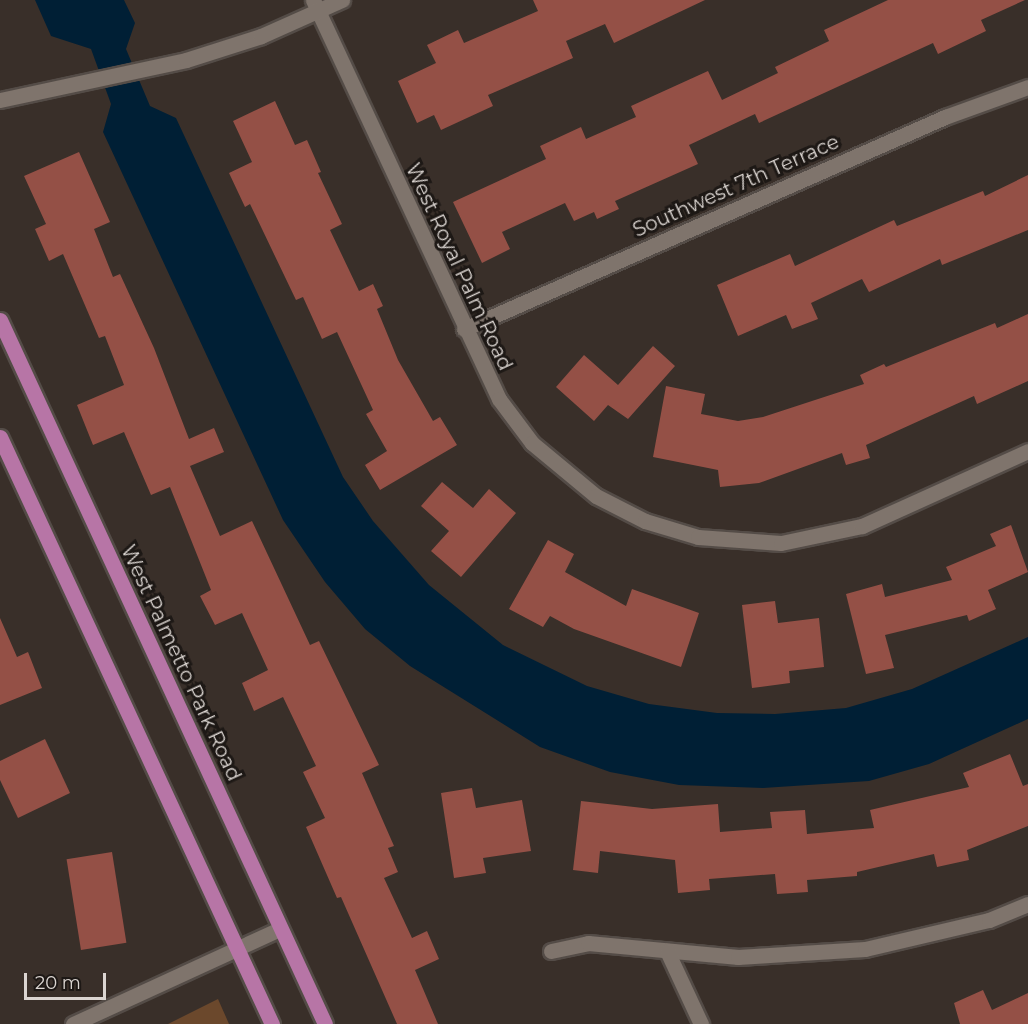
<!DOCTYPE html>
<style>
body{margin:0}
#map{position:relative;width:1028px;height:1024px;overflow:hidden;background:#392f29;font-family:Montserrat,sans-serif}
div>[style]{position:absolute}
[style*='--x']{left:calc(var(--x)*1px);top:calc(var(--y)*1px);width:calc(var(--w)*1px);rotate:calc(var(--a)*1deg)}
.green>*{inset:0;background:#6b482c}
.water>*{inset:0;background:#001f35}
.building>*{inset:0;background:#945046;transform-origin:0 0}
.roads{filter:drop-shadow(2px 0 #544c47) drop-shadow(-2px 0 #544c47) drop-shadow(0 2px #544c47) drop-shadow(0 -2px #544c47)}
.minor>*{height:15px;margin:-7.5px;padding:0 7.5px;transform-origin:7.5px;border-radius:7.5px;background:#7f746c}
.primary>*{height:15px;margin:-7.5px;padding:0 7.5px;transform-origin:7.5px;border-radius:7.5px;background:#b775a6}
span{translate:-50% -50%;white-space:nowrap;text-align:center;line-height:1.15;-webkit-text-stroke:6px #1d1815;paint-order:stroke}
.street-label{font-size:20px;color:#dbd5d1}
.scale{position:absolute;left:24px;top:973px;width:82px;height:27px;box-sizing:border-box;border:3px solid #dbd5d1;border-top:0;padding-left:8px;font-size:18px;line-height:21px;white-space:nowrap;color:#dbd5d1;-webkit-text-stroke:4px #1d1815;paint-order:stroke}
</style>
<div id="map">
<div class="green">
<i style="clip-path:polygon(218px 999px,229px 1024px,168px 1024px)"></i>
</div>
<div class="water">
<i style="clip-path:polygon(35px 0,124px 0,135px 23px,126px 49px,150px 106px,176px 118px,343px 477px,373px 521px,429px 585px,503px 645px,587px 686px,649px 704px,717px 713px,775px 714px,846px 708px,912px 689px,1028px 637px,1028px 719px,929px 764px,869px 781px,763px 788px,679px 785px,610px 772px,540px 747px,410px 666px,365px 629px,325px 582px,283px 520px,103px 132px,111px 104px,91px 49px,51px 36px)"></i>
</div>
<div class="building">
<i style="clip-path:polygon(533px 0,705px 0,614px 43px,605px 24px,566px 41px,573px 58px,488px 95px,493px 106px,441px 130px,434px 115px,417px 123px,398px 81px,436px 63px,427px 45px,458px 30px,464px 43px,538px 11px)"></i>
<i style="clip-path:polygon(888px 0,1025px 0,981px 20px,986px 31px,938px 54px,933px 43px,759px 123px,755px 114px,689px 145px,698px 164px,615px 201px,619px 209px,597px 219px,594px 212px,574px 221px,565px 203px,502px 232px,510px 249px,482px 263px,453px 202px,546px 159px,540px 146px,581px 127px,586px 139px,636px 117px,631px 106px,708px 71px,722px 100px,778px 73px,775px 67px,829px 41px,824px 30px)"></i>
<i style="clip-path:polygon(275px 101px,295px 145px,307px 140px,321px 172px,318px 173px,342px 224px,330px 230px,359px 291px,373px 284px,383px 306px,377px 309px,398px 360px,433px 421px,440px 417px,457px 445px,380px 490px,365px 465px,387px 451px,366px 414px,373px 410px,337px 332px,322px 339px,303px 297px,296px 300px,250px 204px,245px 207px,229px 173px,252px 162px,233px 121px)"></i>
<i style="clip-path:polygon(79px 152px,110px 222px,94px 229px,113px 277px,120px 274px,154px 348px,189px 439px,214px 428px,224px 452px,190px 466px,220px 536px,252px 521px,310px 645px,319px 641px,379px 765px,362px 773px,394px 846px,388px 848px,398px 872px,384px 878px,412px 938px,427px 931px,439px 959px,415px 970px,438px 1024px,397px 1024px,341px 897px,337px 898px,306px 827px,325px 818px,303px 772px,316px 766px,283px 697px,254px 711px,242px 683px,268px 670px,242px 613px,215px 625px,200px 596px,211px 590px,170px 487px,151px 495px,124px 432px,93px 445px,77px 405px,124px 385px,105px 336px,99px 338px,63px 254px,49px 261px,35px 229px,46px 224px,24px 176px)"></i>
<i style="clip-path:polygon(1028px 175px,1028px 230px,942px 265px,940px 259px,869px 292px,862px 279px,811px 303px,818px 319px,792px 329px,786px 315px,738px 336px,717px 285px,790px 254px,795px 266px,894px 220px,897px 226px,983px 191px,985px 196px)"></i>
<i style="clip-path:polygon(1028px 314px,1028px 381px,977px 404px,974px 396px,866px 445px,870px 458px,846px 465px,842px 453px,759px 483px,720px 487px,718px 470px,653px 457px,666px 386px,705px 394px,701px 414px,738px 421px,763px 417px,864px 384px,860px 375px,884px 364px,886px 367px,995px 323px,997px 328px)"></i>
<i style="clip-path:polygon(653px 346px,675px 366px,628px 419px,608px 405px,594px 421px,556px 387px,584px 355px,618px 385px)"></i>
<i style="clip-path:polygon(442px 482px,473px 508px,489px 489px,516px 513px,461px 577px,431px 551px,449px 531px,421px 506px)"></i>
<i style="clip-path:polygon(1011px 525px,1028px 572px,988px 590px,996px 609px,969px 621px,967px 615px,885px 635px,894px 668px,866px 674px,846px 594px,882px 584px,885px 597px,952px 580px,946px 567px,996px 546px,990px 534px)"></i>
<i style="clip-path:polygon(548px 540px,574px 554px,565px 572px,626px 606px,632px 589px,699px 613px,681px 667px,574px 629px,550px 616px,543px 627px,509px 609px)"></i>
<i style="clip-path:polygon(775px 601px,778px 623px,819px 618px,824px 667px,789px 671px,790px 683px,752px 688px,742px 605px)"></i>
<i style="clip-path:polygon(0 618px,17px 657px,28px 652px,42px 688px,0 705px)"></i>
<i style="clip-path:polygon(45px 739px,70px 793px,18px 818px,0 780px,0 761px)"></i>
<i style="clip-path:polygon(1010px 754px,1023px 786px,1028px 784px,1028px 826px,967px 850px,969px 860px,937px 867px,934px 854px,857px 872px,857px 876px,807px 880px,808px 892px,777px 894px,775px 874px,709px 879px,710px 890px,678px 893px,675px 860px,600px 851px,598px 873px,573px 870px,581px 801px,652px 809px,718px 804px,720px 832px,772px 828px,770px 812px,805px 810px,807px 834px,874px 828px,870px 810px,969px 787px,963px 773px)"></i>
<i style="clip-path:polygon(472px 788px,476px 808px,522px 800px,531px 851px,483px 858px,486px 873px,454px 878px,441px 793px)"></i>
<i style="left:112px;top:852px;width:92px;height:46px;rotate:81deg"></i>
<i style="clip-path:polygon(983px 990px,992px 1010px,1028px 993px,1028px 1024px,960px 1024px,954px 1003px)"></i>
</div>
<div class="roads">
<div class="minor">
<i style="--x:313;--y:0;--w:440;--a:65"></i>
<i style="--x:499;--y:399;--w:55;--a:53.1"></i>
<i style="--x:532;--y:443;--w:83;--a:39.6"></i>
<i style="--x:596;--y:496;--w:55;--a:27"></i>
<i style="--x:645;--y:521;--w:55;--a:16.8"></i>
<i style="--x:698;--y:537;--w:83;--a:4.1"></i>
<i style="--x:781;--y:543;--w:83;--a:-11.9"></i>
<i style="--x:862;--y:526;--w:182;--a:-24.3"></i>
<i style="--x:0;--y:100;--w:190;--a:-12.1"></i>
<i style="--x:186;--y:60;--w:79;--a:-17.7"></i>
<i style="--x:261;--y:36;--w:89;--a:-24"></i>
<i style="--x:464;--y:329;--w:526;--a:-23.79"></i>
<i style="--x:945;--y:117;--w:88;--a:-19.9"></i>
<i style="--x:551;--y:951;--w:38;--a:-12"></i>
<i style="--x:588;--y:943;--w:151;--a:5.3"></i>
<i style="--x:738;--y:957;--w:127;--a:-3.6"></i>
<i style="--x:865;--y:949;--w:127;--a:-13.2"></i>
<i style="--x:989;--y:920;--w:42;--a:-22.3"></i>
<i style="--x:667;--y:951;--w:81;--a:65"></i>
<i style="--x:73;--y:1024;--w:228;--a:-24.7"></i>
</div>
<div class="primary">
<i style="--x:0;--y:320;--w:775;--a:65.22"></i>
<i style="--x:0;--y:437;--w:647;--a:65.14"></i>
</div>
</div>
<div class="street-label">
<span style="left:736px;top:186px;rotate:-24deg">Southwest 7th Terrace</span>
<span style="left:459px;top:267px;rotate:65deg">West Royal Palm Road</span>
<span style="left:181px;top:663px;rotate:65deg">West Palmetto Park Road</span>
</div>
<div class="scale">20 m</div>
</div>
